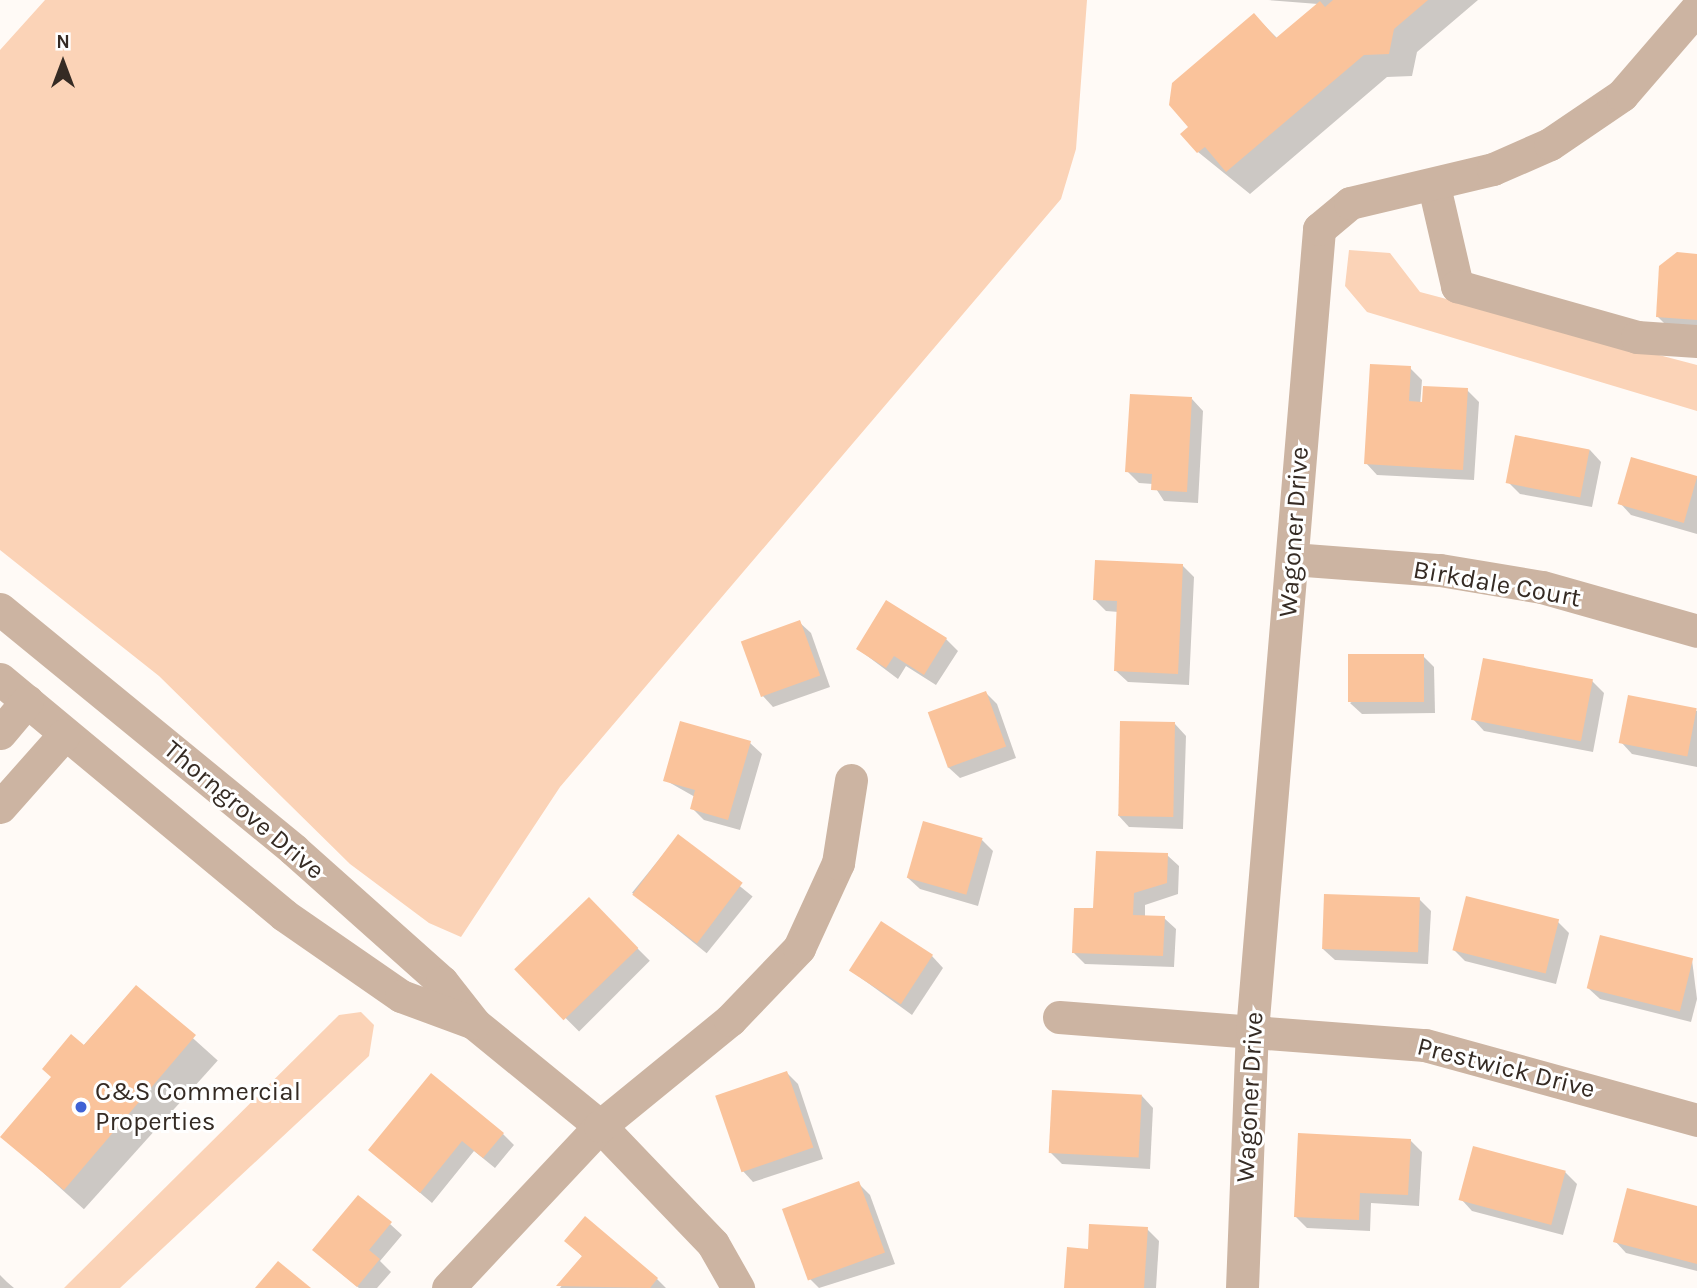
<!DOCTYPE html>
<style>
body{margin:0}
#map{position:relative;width:1697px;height:1288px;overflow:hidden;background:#fffaf6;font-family:Karla,sans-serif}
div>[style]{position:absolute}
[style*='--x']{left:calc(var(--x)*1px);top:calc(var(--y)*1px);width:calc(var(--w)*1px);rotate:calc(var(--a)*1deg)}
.green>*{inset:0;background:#fbd3b7}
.shadow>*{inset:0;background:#0003;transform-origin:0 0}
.building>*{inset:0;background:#fac39b;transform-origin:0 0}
.minor>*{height:33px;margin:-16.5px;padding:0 16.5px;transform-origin:16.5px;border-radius:16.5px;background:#ccb4a2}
.dots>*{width:19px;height:19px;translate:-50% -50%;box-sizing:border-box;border:4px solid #fff;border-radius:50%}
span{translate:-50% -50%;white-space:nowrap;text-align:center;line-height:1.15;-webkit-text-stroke:6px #fff;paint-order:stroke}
.street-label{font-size:26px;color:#352b24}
.poi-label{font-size:26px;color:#352b24}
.left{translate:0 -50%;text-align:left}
.north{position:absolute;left:28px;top:28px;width:70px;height:70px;-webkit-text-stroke:5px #fff;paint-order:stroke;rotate:0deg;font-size:19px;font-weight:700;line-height:28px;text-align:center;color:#352b24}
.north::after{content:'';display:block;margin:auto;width:24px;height:32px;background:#352b24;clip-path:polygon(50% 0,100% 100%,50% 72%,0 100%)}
</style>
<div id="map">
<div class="green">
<i style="clip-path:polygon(45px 0,1087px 0,1076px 149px,1061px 199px,560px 787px,461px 937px,429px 923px,350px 864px,159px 676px,0 550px,0 50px)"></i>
<i style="clip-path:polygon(1349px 250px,1390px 253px,1420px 292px,1697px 365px,1697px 411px,1367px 312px,1345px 286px)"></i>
<i style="clip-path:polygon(361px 1012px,374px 1025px,369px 1056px,120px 1288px,64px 1288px,339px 1015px)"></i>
</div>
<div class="shadow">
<i style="clip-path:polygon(1268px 0,1478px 0,1417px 52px,1412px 76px,1387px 77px,1250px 194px,1198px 152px,1190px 127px,1254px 15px,1278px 39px,1318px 4px)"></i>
<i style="clip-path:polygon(1697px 255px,1697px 341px,1681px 340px,1658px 317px)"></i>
<i style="clip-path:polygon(1410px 368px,1422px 380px,1420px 406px,1467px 390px,1479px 402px,1474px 480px,1377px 475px,1366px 463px)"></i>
<i style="clip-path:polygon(1192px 399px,1203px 411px,1198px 503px,1164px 501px,1153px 484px,1139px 483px,1127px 471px)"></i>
<i style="clip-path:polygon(1590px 450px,1601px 462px,1592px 507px,1520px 494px,1508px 482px)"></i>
<i style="clip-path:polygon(1632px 459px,1697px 478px,1697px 534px,1631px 515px,1620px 503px)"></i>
<i style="clip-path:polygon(1182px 565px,1194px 577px,1189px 685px,1128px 682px,1116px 671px,1119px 612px,1106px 611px,1095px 600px)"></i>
<i style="clip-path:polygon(799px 622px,811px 633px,830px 687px,773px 707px,762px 695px,743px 642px)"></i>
<i style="clip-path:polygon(946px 639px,958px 651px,936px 685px,906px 666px,898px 679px,858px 649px)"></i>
<i style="clip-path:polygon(1423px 656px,1434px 667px,1435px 713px,1362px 714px,1350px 703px)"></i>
<i style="clip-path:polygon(1592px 681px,1604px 693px,1593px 752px,1484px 731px,1473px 719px)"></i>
<i style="clip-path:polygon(986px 693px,997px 704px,1016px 758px,960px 778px,948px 767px)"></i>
<i style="clip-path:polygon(1630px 697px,1697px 711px,1697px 767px,1632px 754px,1621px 742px)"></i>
<i style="clip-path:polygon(1175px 724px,1186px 736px,1183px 829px,1129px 827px,1118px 815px)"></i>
<i style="clip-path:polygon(750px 743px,762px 754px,740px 830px,704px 820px,692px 808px,695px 797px,665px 780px)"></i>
<i style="left:678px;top:836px;width:96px;height:73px;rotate:39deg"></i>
<i style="clip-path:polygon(982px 840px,993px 851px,978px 906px,920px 889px,908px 878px)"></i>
<i style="clip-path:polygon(1167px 855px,1179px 866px,1178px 894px,1145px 905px,1145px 917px,1164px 918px,1176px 929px,1174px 967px,1085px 964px,1074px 953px,1095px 910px)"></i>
<i style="clip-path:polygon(1419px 899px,1431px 911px,1428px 964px,1335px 960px,1323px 949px)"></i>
<i style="left:589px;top:900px;width:86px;height:100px;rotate:45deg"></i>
<i style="clip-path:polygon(1558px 922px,1569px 933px,1556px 984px,1465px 961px,1454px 950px)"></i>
<i style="clip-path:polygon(932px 956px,943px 968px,912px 1015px,850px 970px)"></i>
<i style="clip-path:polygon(1692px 960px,1697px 999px,1691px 1022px,1600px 999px,1588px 988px)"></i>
<i style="left:136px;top:987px;width:110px;height:200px;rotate:42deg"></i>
<i style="clip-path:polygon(787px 1073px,798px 1084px,823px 1159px,753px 1182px,742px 1170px)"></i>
<i style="clip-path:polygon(1142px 1096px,1153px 1108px,1150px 1169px,1062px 1164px,1050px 1152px)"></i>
<i style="clip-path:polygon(503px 1134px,514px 1145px,495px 1168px,474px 1151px,432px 1203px,370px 1150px)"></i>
<i style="clip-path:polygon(1410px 1140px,1422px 1152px,1419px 1206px,1371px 1203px,1370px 1231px,1307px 1228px,1295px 1216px)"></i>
<i style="clip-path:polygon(1565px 1172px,1577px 1184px,1563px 1235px,1472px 1211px,1461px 1199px)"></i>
<i style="clip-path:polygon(858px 1183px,870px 1195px,895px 1264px,819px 1288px,810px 1279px)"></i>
<i style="clip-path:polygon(1697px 1208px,1697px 1271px,1626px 1253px,1615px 1241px)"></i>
<i style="clip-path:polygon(585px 1219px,657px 1279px,666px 1288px,560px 1288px,583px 1257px,566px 1241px)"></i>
<i style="clip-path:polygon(390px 1224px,402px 1235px,380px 1261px,391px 1272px,377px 1288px,359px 1288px,326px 1261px)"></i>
<i style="clip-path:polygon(1147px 1229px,1159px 1241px,1156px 1288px,1066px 1288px)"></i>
<i style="clip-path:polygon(0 1275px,7px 1282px,14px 1288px,0 1288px)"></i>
</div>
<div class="building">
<i style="clip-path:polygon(1333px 0,1428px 0,1394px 29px,1389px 54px,1364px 55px,1226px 172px,1205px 147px,1197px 153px,1180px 134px,1188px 127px,1169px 105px,1172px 83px,1254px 13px,1276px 38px,1320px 1px,1325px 7px)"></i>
<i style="clip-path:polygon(1677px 252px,1697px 254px,1697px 320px,1656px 317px,1659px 266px)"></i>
<i style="clip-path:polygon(1370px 364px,1411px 366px,1409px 401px,1422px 402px,1423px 386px,1468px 388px,1463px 470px,1364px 464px)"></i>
<i style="clip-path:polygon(1130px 394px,1192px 397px,1187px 492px,1151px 490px,1152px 474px,1125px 472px)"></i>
<i style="left:1515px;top:435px;width:76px;height:49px;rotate:11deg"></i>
<i style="left:1631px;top:457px;width:69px;height:49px;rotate:16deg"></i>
<i style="clip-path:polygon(1095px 560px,1183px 564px,1178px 674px,1114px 671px,1117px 601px,1093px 600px)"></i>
<i style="clip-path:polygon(886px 600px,947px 638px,924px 675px,894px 656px,886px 668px,856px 649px)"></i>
<i style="left:800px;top:620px;width:59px;height:63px;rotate:70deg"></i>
<i style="left:1424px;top:654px;width:48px;height:76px;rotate:90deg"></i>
<i style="left:1483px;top:658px;width:112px;height:63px;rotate:11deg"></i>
<i style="left:986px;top:691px;width:59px;height:62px;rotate:70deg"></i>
<i style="left:1628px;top:695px;width:70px;height:49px;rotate:11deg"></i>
<i style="clip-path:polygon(680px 721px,751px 741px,728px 820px,690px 809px,695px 790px,663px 781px)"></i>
<i style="left:1120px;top:721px;width:55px;height:95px;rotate:1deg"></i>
<i style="left:923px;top:821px;width:62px;height:59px;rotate:16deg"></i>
<i style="left:678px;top:834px;width:81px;height:76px;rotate:37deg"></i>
<i style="clip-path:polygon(1096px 851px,1168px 853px,1167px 883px,1134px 893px,1133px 915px,1165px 916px,1163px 956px,1072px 953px,1074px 908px,1093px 908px)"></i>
<i style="left:1324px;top:894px;width:96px;height:55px;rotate:2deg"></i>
<i style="left:1466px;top:896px;width:96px;height:56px;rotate:14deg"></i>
<i style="left:589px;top:897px;width:71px;height:104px;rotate:46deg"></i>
<i style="left:881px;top:921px;width:62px;height:59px;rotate:33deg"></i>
<i style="left:1600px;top:935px;width:96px;height:55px;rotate:14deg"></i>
<i style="clip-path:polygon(136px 985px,196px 1035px,64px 1190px,0 1137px,51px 1077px,42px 1069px,71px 1034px,84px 1045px)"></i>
<i style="left:787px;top:1071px;width:81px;height:76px;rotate:71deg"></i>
<i style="clip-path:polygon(431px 1073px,504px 1133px,483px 1158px,462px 1141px,420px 1193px,368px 1150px)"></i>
<i style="left:1052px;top:1090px;width:90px;height:63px;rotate:3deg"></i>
<i style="clip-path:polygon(1298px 1133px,1411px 1139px,1408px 1195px,1360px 1193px,1359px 1220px,1294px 1217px)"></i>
<i style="left:1473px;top:1146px;width:96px;height:56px;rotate:15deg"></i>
<i style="left:859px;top:1181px;width:76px;height:82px;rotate:70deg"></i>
<i style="clip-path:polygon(1627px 1188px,1697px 1206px,1697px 1264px,1613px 1242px)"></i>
<i style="clip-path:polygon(358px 1195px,392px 1222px,369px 1250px,380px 1259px,357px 1287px,312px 1250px)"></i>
<i style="clip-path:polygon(585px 1216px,658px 1278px,650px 1288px,556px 1286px,582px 1256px,564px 1241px)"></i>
<i style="clip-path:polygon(1089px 1224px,1148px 1227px,1144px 1288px,1064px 1288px,1067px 1247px,1088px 1249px)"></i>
<i style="clip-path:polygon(278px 1261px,311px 1288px,255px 1288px)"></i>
</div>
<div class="minor">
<i style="--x:1434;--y:186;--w:103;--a:77"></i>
<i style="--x:1457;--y:286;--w:187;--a:15.8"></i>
<i style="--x:1637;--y:337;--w:60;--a:3.8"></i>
<i style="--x:1292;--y:559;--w:148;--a:4.3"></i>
<i style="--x:1440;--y:570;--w:103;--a:9.5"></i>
<i style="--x:1542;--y:587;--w:161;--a:15.8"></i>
<i style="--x:0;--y:609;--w:380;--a:39.3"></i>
<i style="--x:294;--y:850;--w:198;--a:41.7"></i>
<i style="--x:442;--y:982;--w:53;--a:51.8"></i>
<i style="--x:475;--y:1024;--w:161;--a:39.2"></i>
<i style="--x:600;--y:1126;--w:163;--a:46.2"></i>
<i style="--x:713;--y:1244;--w:51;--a:60.4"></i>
<i style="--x:0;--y:679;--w:369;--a:39.7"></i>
<i style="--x:284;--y:915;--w:142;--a:34.7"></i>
<i style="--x:401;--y:996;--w:78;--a:20.3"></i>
<i style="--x:0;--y:733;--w:42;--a:-49.8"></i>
<i style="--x:0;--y:807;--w:96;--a:-48.4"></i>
<i style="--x:1059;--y:1017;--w:367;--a:4.4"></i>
<i style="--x:1425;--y:1045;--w:282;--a:15.4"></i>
<i style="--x:448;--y:1288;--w:222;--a:-46.8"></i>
<i style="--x:600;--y:1126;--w:168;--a:-39.2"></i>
<i style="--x:730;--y:1020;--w:100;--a:-46.2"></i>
<i style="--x:799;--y:948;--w:94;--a:-65.4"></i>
<i style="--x:838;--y:863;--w:84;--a:-81.1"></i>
<i style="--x:1242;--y:1288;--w:257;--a:-87.8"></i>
<i style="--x:1252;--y:1031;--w:805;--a:-85.22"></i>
<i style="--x:1319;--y:229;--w:40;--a:-40"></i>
<i style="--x:1350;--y:203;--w:147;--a:-13.4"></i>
<i style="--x:1493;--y:169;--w:62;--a:-23.7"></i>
<i style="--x:1550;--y:144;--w:87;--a:-34.2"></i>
<i style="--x:1622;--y:95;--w:115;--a:-49.2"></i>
</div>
<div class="dots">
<i style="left:81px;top:1107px;background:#4062d4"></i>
</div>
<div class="street-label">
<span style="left:1294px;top:532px;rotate:-86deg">Wagoner Drive</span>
<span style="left:1497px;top:584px;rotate:10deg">Birkdale Court</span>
<span style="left:244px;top:810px;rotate:40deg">Thorngrove Drive</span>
<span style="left:1506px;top:1068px;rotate:14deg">Prestwick Drive</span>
<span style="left:1250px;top:1097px;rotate:-87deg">Wagoner Drive</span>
</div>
<div class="poi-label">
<span class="left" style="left:95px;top:1107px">C&amp;S Commercial<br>Properties</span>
</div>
<div class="north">N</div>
</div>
